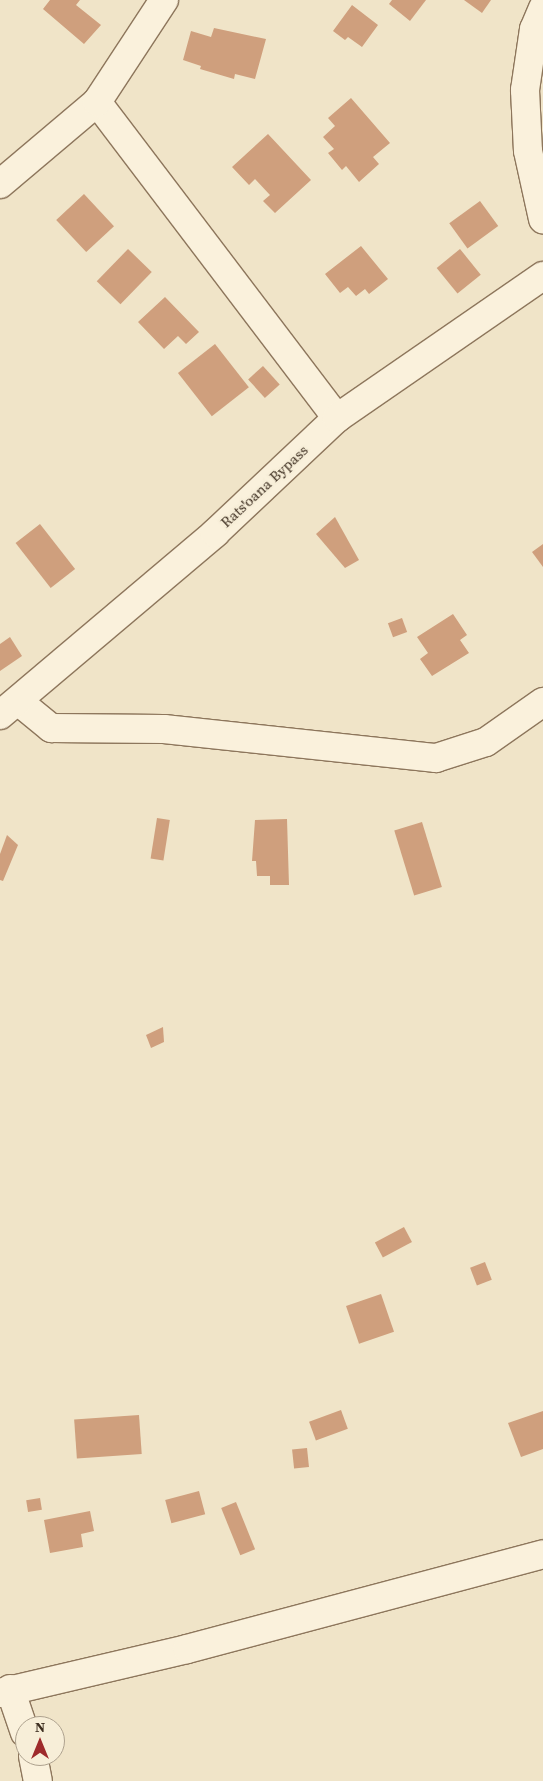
<!DOCTYPE html>
<style>
body{margin:0}
#map{position:relative;width:543px;height:1781px;overflow:hidden;background:#f0e4c8;font-family:"Source Serif 4",serif}
div>[style]{position:absolute}
[style*='--x']{left:calc(var(--x)*1px);top:calc(var(--y)*1px);width:calc(var(--w)*1px);rotate:calc(var(--a)*1deg)}
.building>*{inset:0;background:#cf9f7d;transform-origin:0 0}
.roads{filter:drop-shadow(1px 0 #8d765c) drop-shadow(-1px 0 #8d765c) drop-shadow(0 1px #8d765c) drop-shadow(0 -1px #8d765c)}
.minor>*{height:28px;margin:-14px;padding:0 14px;transform-origin:14px;border-radius:14px;background:#faf1dc}
span{translate:-50% -50%;white-space:nowrap;text-align:center;line-height:1.15;-webkit-text-stroke:4.5px #f7eed8;paint-order:stroke}
.street-label{font-size:15px;color:#3d2e20}
.north{position:absolute;left:15px;top:1716px;width:50px;height:50px;box-sizing:border-box;background:#f7eed8;border:1px solid #ada18e;border-radius:50%;rotate:0deg;font-size:14px;font-weight:700;line-height:20px;text-align:center;color:#3d2e20}
.north::after{content:'';display:block;margin:auto;width:18px;height:22px;background:#9e2a2b;clip-path:polygon(50% 0,100% 100%,50% 72%,0 100%)}
</style>
<div id="map">
<div class="building">
<i style="clip-path:polygon(50px 0,80px 0,76px 5px,101px 25px,84px 44px,43px 9px)"></i>
<i style="clip-path:polygon(392px 0,426px 0,410px 21px,389px 4px)"></i>
<i style="clip-path:polygon(464px 0,491px 0,482px 13px)"></i>
<i style="clip-path:polygon(352px 5px,378px 25px,362px 47px,348px 37px,345px 40px,333px 31px)"></i>
<i style="clip-path:polygon(214px 28px,266px 39px,255px 79px,235px 74px,234px 79px,200px 69px,201px 66px,183px 60px,191px 31px,211px 37px)"></i>
<i style="clip-path:polygon(351px 98px,390px 143px,373px 157px,379px 164px,359px 182px,346px 166px,342px 170px,328px 153px,334px 149px,323px 137px,335px 126px,328px 118px)"></i>
<i style="clip-path:polygon(268px 134px,311px 180px,275px 213px,263px 201px,270px 195px,255px 179px,249px 185px,232px 167px)"></i>
<i style="left:84px;top:194px;width:44px;height:38px;rotate:47deg"></i>
<i style="left:480px;top:201px;width:31px;height:38px;rotate:54deg"></i>
<i style="clip-path:polygon(361px 246px,388px 279px,369px 294px,365px 289px,356px 296px,348px 287px,340px 293px,325px 274px)"></i>
<i style="left:128px;top:249px;width:33px;height:45px;rotate:44deg"></i>
<i style="left:460px;top:249px;width:33px;height:30px;rotate:51deg"></i>
<i style="clip-path:polygon(165px 297px,199px 332px,186px 344px,178px 336px,164px 349px,138px 322px)"></i>
<i style="left:215px;top:344px;width:55px;height:47px;rotate:52deg"></i>
<i style="left:263px;top:366px;width:25px;height:20px;rotate:48deg"></i>
<i style="clip-path:polygon(335px 517px,359px 560px,345px 568px,316px 534px)"></i>
<i style="left:40px;top:524px;width:57px;height:31px;rotate:52deg"></i>
<i style="clip-path:polygon(543px 544px,543px 567px,532px 552px)"></i>
<i style="clip-path:polygon(453px 614px,467px 635px,460px 640px,469px 653px,432px 676px,420px 659px,428px 653px,417px 637px)"></i>
<i style="left:402px;top:618px;width:15px;height:15px;rotate:70deg"></i>
<i style="clip-path:polygon(10px 637px,22px 656px,0 671px,0 644px)"></i>
<i style="left:157px;top:818px;width:13px;height:41px;rotate:9deg"></i>
<i style="clip-path:polygon(287px 819px,289px 885px,270px 885px,270px 876px,257px 876px,256px 861px,252px 861px,255px 820px)"></i>
<i style="left:422px;top:822px;width:68px;height:29px;rotate:73deg"></i>
<i style="clip-path:polygon(7px 835px,18px 845px,3px 881px,0 880px,0 854px)"></i>
<i style="clip-path:polygon(163px 1027px,164px 1042px,151px 1048px,146px 1035px)"></i>
<i style="left:404px;top:1227px;width:17px;height:33px;rotate:62deg"></i>
<i style="left:485px;top:1262px;width:19px;height:16px;rotate:69deg"></i>
<i style="left:381px;top:1294px;width:40px;height:37px;rotate:71deg"></i>
<i style="left:341px;top:1410px;width:20px;height:34px;rotate:70deg"></i>
<i style="clip-path:polygon(543px 1411px,543px 1449px,521px 1457px,508px 1423px)"></i>
<i style="left:139px;top:1415px;width:39px;height:65px;rotate:86deg"></i>
<i style="left:307px;top:1448px;width:19px;height:15px;rotate:84deg"></i>
<i style="left:199px;top:1491px;width:24px;height:35px;rotate:75deg"></i>
<i style="left:40px;top:1498px;width:12px;height:14px;rotate:81deg"></i>
<i style="left:236px;top:1502px;width:51px;height:16px;rotate:68deg"></i>
<i style="clip-path:polygon(90px 1511px,94px 1531px,81px 1534px,83px 1547px,50px 1553px,44px 1520px)"></i>
</div>
<div class="roads">
<div class="minor">
<i style="--x:543;--y:8;--w:23;--a:113"></i>
<i style="--x:534;--y:29;--w:62;--a:98.4"></i>
<i style="--x:525;--y:90;--w:61;--a:87.2"></i>
<i style="--x:528;--y:151;--w:70;--a:77.6"></i>
<i style="--x:97;--y:102;--w:397;--a:52.8"></i>
<i style="--x:0;--y:184;--w:127;--a:-40.2"></i>
<i style="--x:97;--y:102;--w:122;--a:-56.7"></i>
<i style="--x:18;--y:701;--w:43;--a:39.3"></i>
<i style="--x:51;--y:728;--w:113;--a:0.5"></i>
<i style="--x:164;--y:729;--w:274;--a:6.1"></i>
<i style="--x:436;--y:758;--w:52;--a:-17.7"></i>
<i style="--x:486;--y:742;--w:70;--a:-35.1"></i>
<i style="--x:0;--y:715;--w:282;--a:-40.2"></i>
<i style="--x:215;--y:533;--w:168;--a:-43.3"></i>
<i style="--x:337;--y:418;--w:250;--a:-34.6"></i>
<i style="--x:10;--y:1689;--w:46;--a:71.2"></i>
<i style="--x:0;--y:1693;--w:192;--a:-13.2"></i>
<i style="--x:187;--y:1649;--w:368;--a:-14.9"></i>
<i style="--x:33;--y:1756;--w:25;--a:79"></i>
</div>
</div>
<div class="street-label">
<span style="left:264px;top:486px;rotate:-43deg">Rats'oana Bypass</span>
</div>
<div class="north">N</div>
</div>
